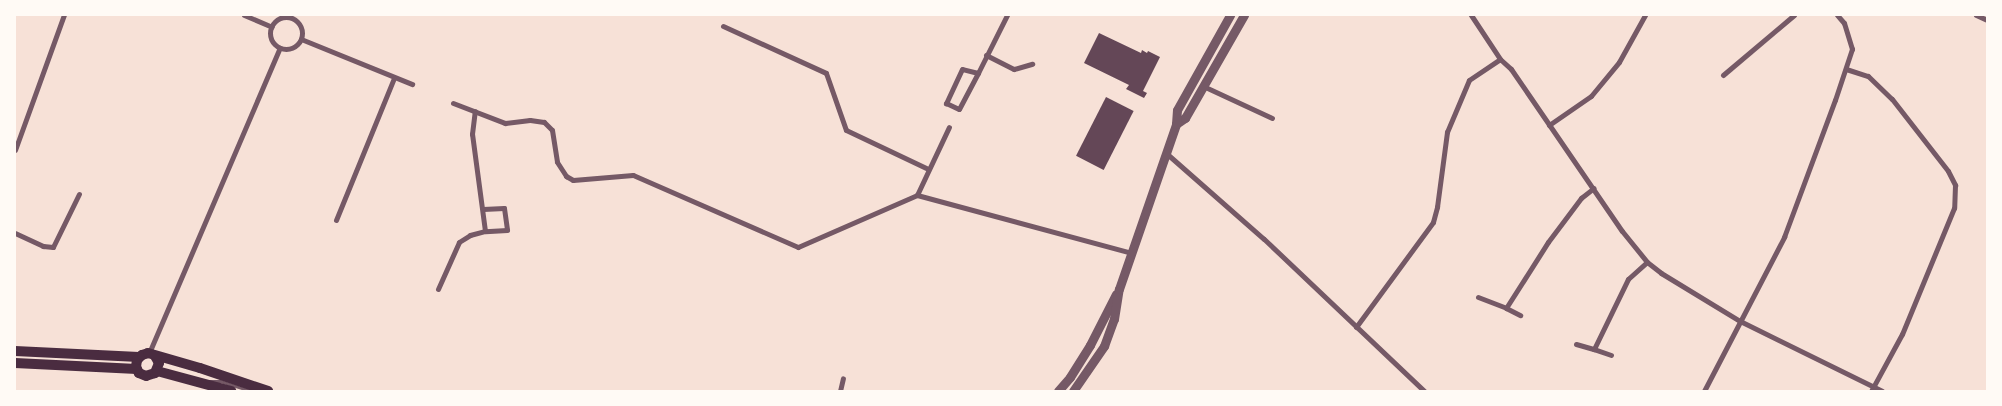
<!DOCTYPE html>
<style>
body{margin:0}
#map{position:relative;width:2002px;height:406px;overflow:hidden;background:#f7e1d7;font-family:Commissioner,sans-serif}
div>[style]{position:absolute}
[style*='--x']{left:calc(var(--x)*1px);top:calc(var(--y)*1px);width:calc(var(--w)*1px);rotate:calc(var(--a)*1deg)}
.building>*{inset:0;background:#644757;transform-origin:0 0}
.service>*{height:3px;margin:-1.5px;padding:0 1.5px;transform-origin:1.5px;border-radius:1.5px;background:#755966}
.minor>*{height:5px;margin:-2.5px;padding:0 2.5px;transform-origin:2.5px;border-radius:2.5px;background:#755966}
.minor>.ring{margin:-2.5px;padding:0;box-sizing:content-box;background:none;border:5px solid #755966;border-radius:50%}
.tertiary>*{height:9px;margin:-4.5px;padding:0 4.5px;transform-origin:4.5px;border-radius:4.5px;background:#755966}
.secondary>*{height:10px;margin:-5px;padding:0 5px;transform-origin:5px;border-radius:5px;background:#4a2c40}
span{translate:-50% -50%;white-space:nowrap;text-align:center;line-height:1.15;-webkit-text-stroke:4px #fffaf5;paint-order:stroke}
.frame{position:absolute;inset:0;border:16px solid #fffaf5;pointer-events:none}
</style>
<div id="map">
<div class="building">
<i style="clip-path:polygon(1099px 33px,1141px 53px,1142px 50px,1147px 53px,1148px 51px,1160px 57px,1143px 91px,1147px 93px,1144px 98px,1126px 89px,1129px 85px,1084px 63px)"></i>
<i style="left:1106px;top:97px;width:31px;height:66px;rotate:27deg"></i>
</div>
<div class="service">
<i style="--x:207;--y:381;--w:13;--a:0"></i>
<i style="--x:220;--y:381;--w:32;--a:18"></i>
</div>
<div class="minor">
<i style="--x:244;--y:15;--w:30;--a:23"></i>
<i style="--x:1471;--y:15;--w:53;--a:56.6"></i>
<i style="--x:1500;--y:59;--w:15;--a:42"></i>
<i style="--x:1511;--y:69;--w:196;--a:55.6"></i>
<i style="--x:1622;--y:231;--w:40;--a:51"></i>
<i style="--x:1647;--y:262;--w:18;--a:38"></i>
<i style="--x:1661;--y:273;--w:92;--a:31.3"></i>
<i style="--x:1740;--y:321;--w:158;--a:26.2"></i>
<i style="--x:1976;--y:15;--w:12;--a:24"></i>
<i class="ring" style="left:270px;top:17px;width:27px;height:27px"></i>
<i style="--x:723;--y:26;--w:113;--a:24.5"></i>
<i style="--x:826;--y:73;--w:60;--a:70.7"></i>
<i style="--x:846;--y:130;--w:91;--a:25.4"></i>
<i style="--x:301;--y:39;--w:120;--a:22.1"></i>
<i style="--x:986;--y:55;--w:31;--a:27"></i>
<i style="--x:1014;--y:69;--w:19;--a:-16"></i>
<i style="--x:1846;--y:69;--w:23;--a:18"></i>
<i style="--x:1868;--y:76;--w:33;--a:44"></i>
<i style="--x:1892;--y:99;--w:91;--a:52.1"></i>
<i style="--x:1948;--y:171;--w:16;--a:63"></i>
<i style="--x:1955;--y:185;--w:23;--a:92"></i>
<i style="--x:1954;--y:208;--w:136;--a:112.4"></i>
<i style="--x:1902;--y:334;--w:65;--a:118.5"></i>
<i style="--x:978;--y:73;--w:16;--a:-166"></i>
<i style="--x:962;--y:69;--w:38;--a:115"></i>
<i style="--x:946;--y:103;--w:14;--a:25"></i>
<i style="--x:959;--y:109;--w:41;--a:-62.2"></i>
<i style="--x:978;--y:73;--w:65;--a:-63.4"></i>
<i style="--x:1723;--y:75;--w:93;--a:-40.2"></i>
<i style="--x:1203;--y:86;--w:76;--a:24.9"></i>
<i style="--x:453;--y:103;--w:56;--a:21"></i>
<i style="--x:505;--y:123;--w:25;--a:-7"></i>
<i style="--x:530;--y:120;--w:14;--a:8"></i>
<i style="--x:544;--y:122;--w:11;--a:45"></i>
<i style="--x:552;--y:130;--w:32;--a:81"></i>
<i style="--x:557;--y:162;--w:17;--a:57"></i>
<i style="--x:566;--y:176;--w:8;--a:30"></i>
<i style="--x:573;--y:180;--w:60;--a:-4.8"></i>
<i style="--x:633;--y:175;--w:180;--a:23.6"></i>
<i style="--x:798;--y:247;--w:130;--a:-23.6"></i>
<i style="--x:1549;--y:125;--w:51;--a:-34.6"></i>
<i style="--x:1591;--y:96;--w:44;--a:-50.5"></i>
<i style="--x:1619;--y:62;--w:54;--a:-61"></i>
<i style="--x:15;--y:150;--w:144;--a:-70.1"></i>
<i style="--x:1166;--y:153;--w:130;--a:41.3"></i>
<i style="--x:1264;--y:239;--w:221;--a:43.5"></i>
<i style="--x:917;--y:195;--w:223;--a:15.1"></i>
<i style="--x:917;--y:195;--w:75;--a:-64.8"></i>
<i style="--x:483;--y:209;--w:21;--a:-3"></i>
<i style="--x:504;--y:208;--w:22;--a:82"></i>
<i style="--x:507;--y:230;--w:22;--a:177"></i>
<i style="--x:336;--y:220;--w:153;--a:-67.8"></i>
<i style="--x:15;--y:233;--w:31;--a:25"></i>
<i style="--x:43;--y:246;--w:10;--a:6"></i>
<i style="--x:53;--y:247;--w:59;--a:-63.9"></i>
<i style="--x:438;--y:289;--w:51;--a:-65.9"></i>
<i style="--x:459;--y:242;--w:13;--a:-32"></i>
<i style="--x:470;--y:235;--w:16;--a:-15"></i>
<i style="--x:485;--y:231;--w:98;--a:-97.6"></i>
<i style="--x:472;--y:134;--w:23;--a:-83"></i>
<i style="--x:1478;--y:297;--w:30;--a:21"></i>
<i style="--x:1506;--y:308;--w:78;--a:-57.5"></i>
<i style="--x:1548;--y:242;--w:55;--a:-53.1"></i>
<i style="--x:1581;--y:198;--w:16;--a:-38"></i>
<i style="--x:1506;--y:308;--w:16;--a:27"></i>
<i style="--x:1356;--y:327;--w:130;--a:-53.7"></i>
<i style="--x:1433;--y:222;--w:16;--a:-75"></i>
<i style="--x:1437;--y:207;--w:76;--a:-82.4"></i>
<i style="--x:1447;--y:132;--w:56;--a:-67.1"></i>
<i style="--x:1469;--y:80;--w:37;--a:-34"></i>
<i style="--x:1576;--y:344;--w:19;--a:16"></i>
<i style="--x:149;--y:353;--w:332;--a:-66.8"></i>
<i style="--x:1611;--y:355;--w:18;--a:-161"></i>
<i style="--x:1594;--y:349;--w:78;--a:-64.1"></i>
<i style="--x:1628;--y:279;--w:25;--a:-42"></i>
<i style="--x:840;--y:391;--w:13;--a:-77"></i>
<i style="--x:1704;--y:391;--w:174;--a:-62.5"></i>
<i style="--x:1784;--y:237;--w:146;--a:-69.6"></i>
<i style="--x:1835;--y:100;--w:54;--a:-71.6"></i>
<i style="--x:1852;--y:49;--w:27;--a:-107"></i>
<i style="--x:1844;--y:23;--w:11;--a:-131"></i>
</div>
<div class="tertiary">
<i style="--x:1176;--y:124;--w:11;--a:-34"></i>
<i style="--x:1185;--y:118;--w:119;--a:-60.2"></i>
<i style="--x:1058;--y:391;--w:18;--a:-49"></i>
<i style="--x:1070;--y:377;--w:38;--a:-58"></i>
<i style="--x:1090;--y:345;--w:57;--a:-63"></i>
<i style="--x:1073;--y:391;--w:55;--a:-55.4"></i>
<i style="--x:1104;--y:346;--w:29;--a:-70"></i>
<i style="--x:1114;--y:319;--w:30;--a:-81"></i>
<i style="--x:1119;--y:289;--w:175;--a:-70.9"></i>
<i style="--x:1176;--y:124;--w:14;--a:-86"></i>
<i style="--x:1177;--y:110;--w:109;--a:-60.8"></i>
</div>
<div class="secondary">
<i style="--x:15;--y:351;--w:124;--a:2.8"></i>
<i style="--x:155;--y:356;--w:8;--a:60"></i>
<i style="--x:159;--y:363;--w:11;--a:112"></i>
<i style="--x:155;--y:373;--w:9;--a:162"></i>
<i style="--x:146;--y:376;--w:8;--a:-157"></i>
<i style="--x:139;--y:373;--w:7;--a:-117"></i>
<i style="--x:136;--y:367;--w:7;--a:-82"></i>
<i style="--x:137;--y:360;--w:7;--a:-45"></i>
<i style="--x:142;--y:355;--w:6;--a:-18"></i>
<i style="--x:148;--y:353;--w:54;--a:16.1"></i>
<i style="--x:200;--y:368;--w:72;--a:18.7"></i>
<i style="--x:15;--y:363;--w:122;--a:2.8"></i>
<i style="--x:157;--y:371;--w:77;--a:15.1"></i>
</div>
<div class="frame"></div>
</div>
